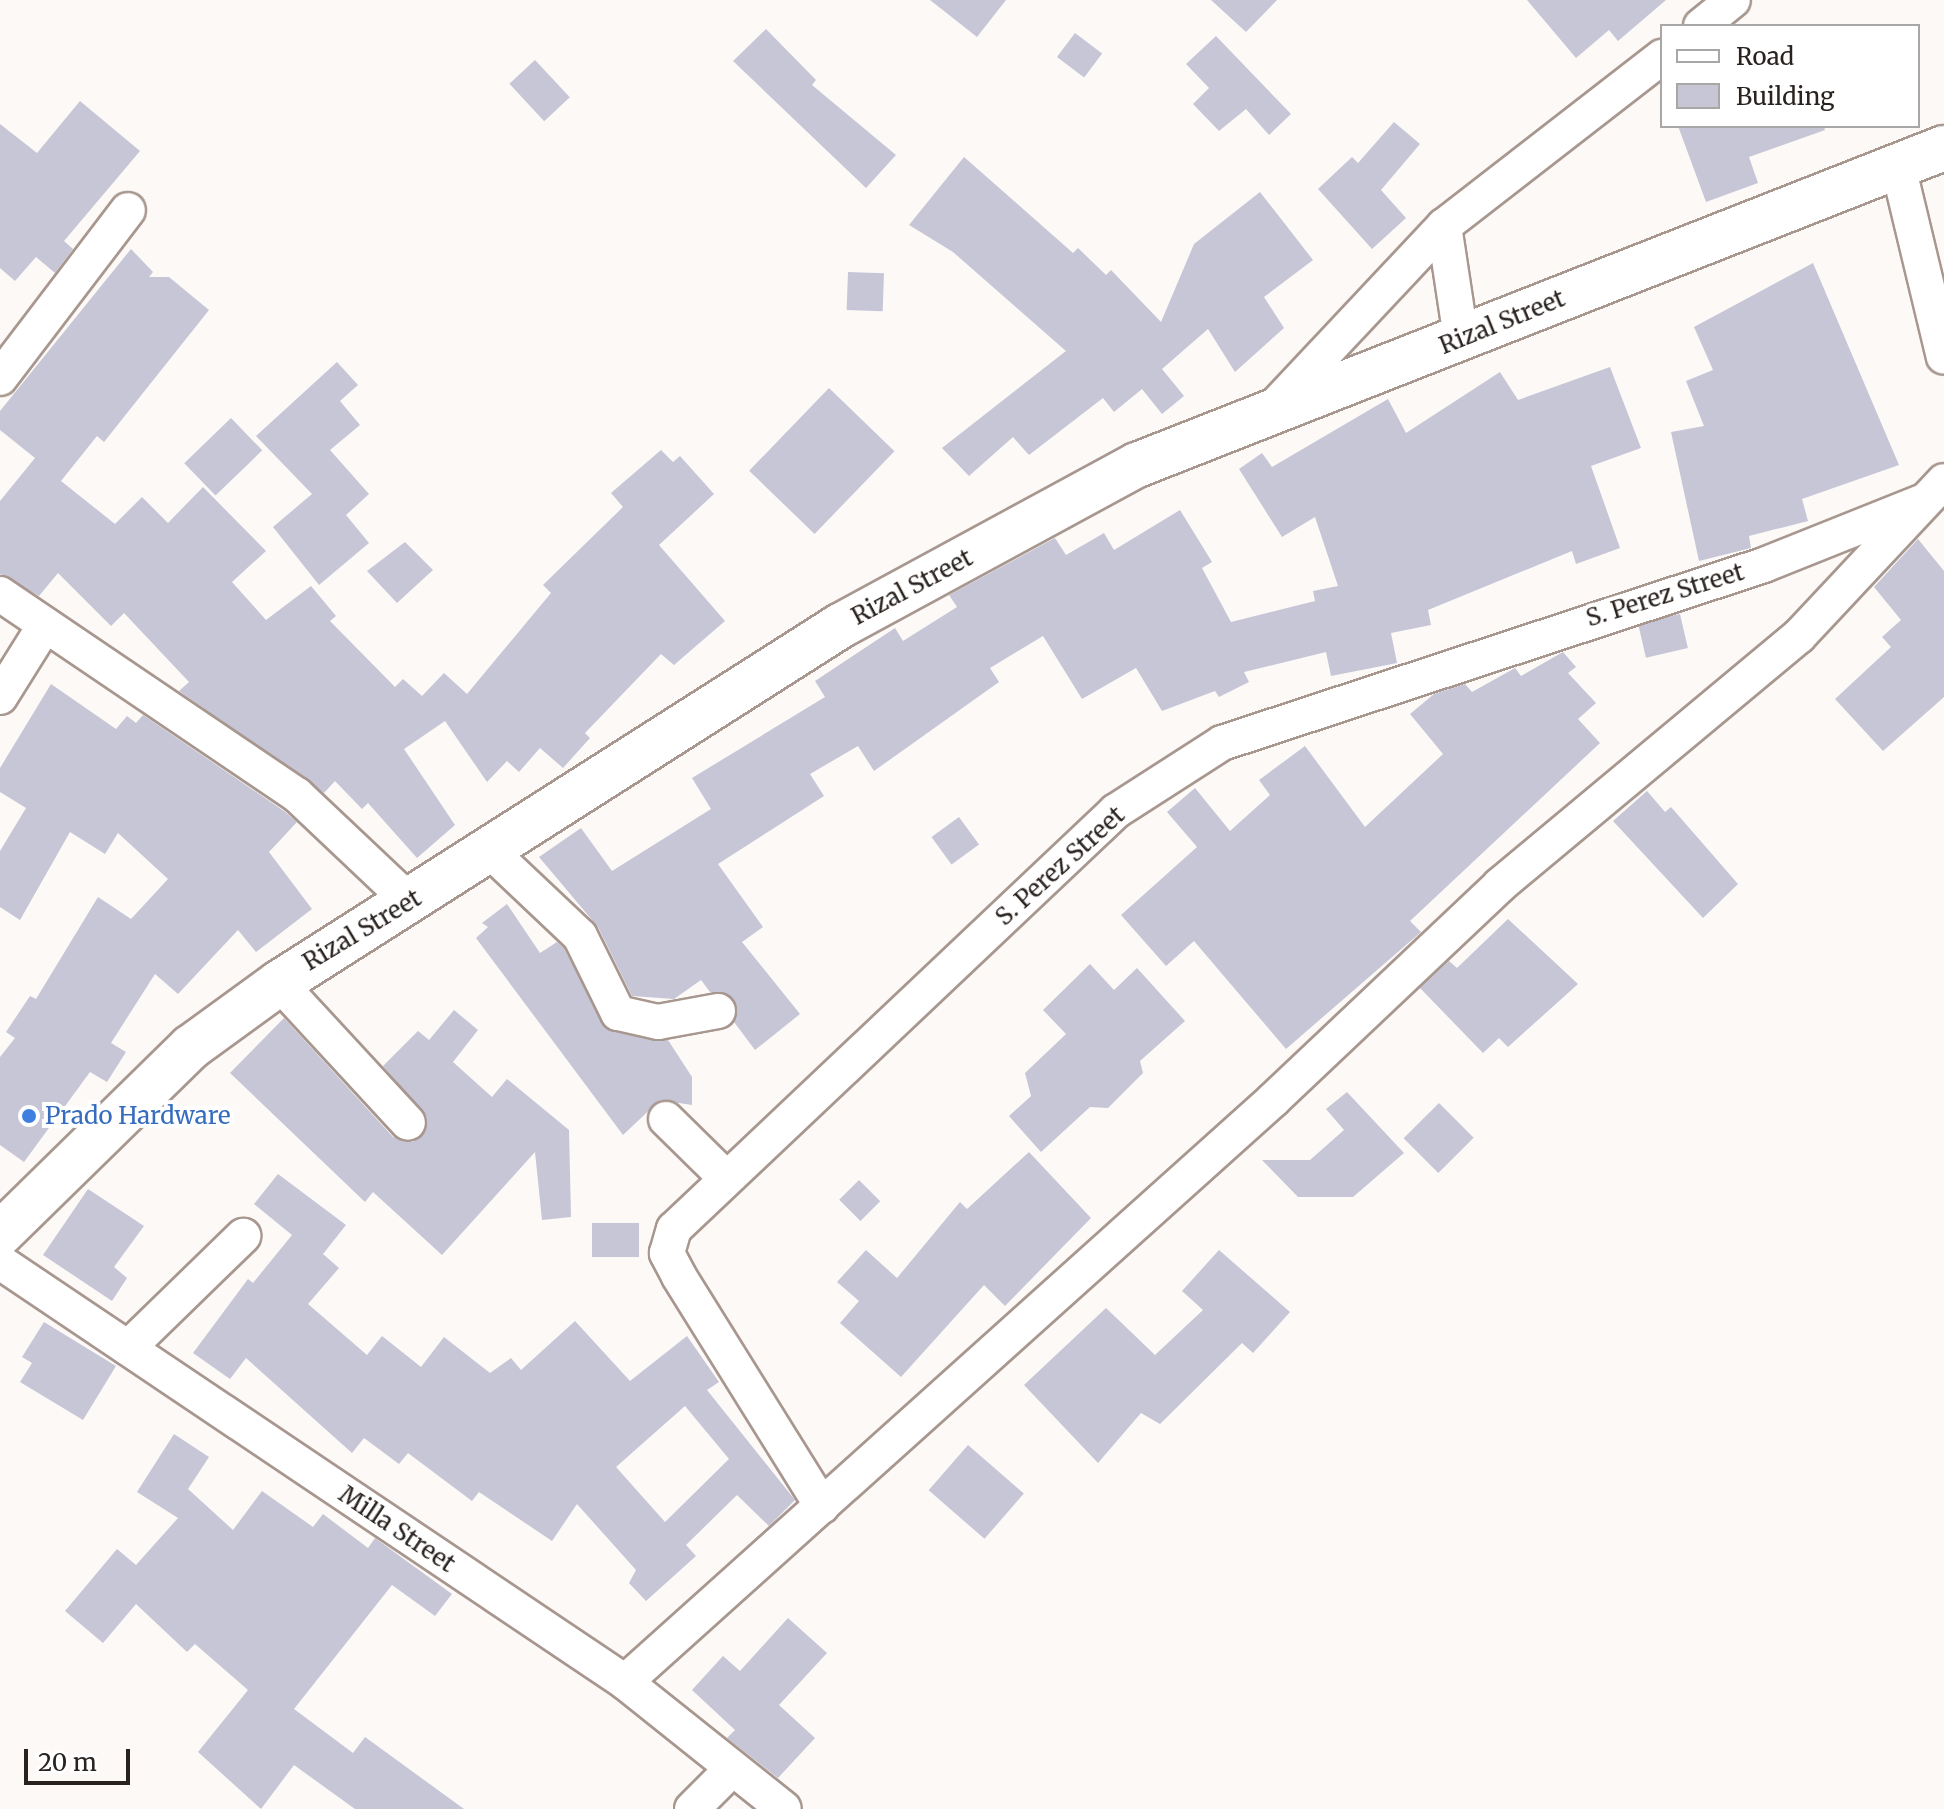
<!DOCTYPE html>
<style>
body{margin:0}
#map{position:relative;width:1944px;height:1809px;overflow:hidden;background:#fcf9f7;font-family:Merriweather,serif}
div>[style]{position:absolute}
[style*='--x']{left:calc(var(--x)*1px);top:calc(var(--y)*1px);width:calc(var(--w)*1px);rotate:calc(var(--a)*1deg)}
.building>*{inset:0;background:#c6c6d7;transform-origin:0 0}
.roads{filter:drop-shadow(2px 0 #a8978f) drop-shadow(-2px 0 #a8978f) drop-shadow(0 2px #a8978f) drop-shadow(0 -2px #a8978f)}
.minor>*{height:34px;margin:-17px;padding:0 17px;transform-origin:17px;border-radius:17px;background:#fff}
.tertiary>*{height:44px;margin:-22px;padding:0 22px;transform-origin:22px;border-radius:22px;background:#fff}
.dots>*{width:22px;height:22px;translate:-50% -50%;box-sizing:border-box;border:4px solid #fff;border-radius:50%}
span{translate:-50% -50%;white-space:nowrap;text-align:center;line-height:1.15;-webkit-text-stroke:8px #fff;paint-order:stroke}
.street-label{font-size:24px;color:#29221f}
.shop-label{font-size:24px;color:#366cbe}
.left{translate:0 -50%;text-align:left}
.legend{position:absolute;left:1660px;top:24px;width:260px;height:104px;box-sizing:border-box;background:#fff;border:2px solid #a9a7a5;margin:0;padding:10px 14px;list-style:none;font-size:24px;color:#29221f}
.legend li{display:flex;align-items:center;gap:16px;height:40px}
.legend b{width:40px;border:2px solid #a9a7a5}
.scale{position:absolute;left:24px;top:1749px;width:106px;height:36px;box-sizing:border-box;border:4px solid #29221f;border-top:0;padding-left:10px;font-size:24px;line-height:28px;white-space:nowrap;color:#29221f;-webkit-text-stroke:6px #fff;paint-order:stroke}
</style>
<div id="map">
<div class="building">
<i style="clip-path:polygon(930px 0,1006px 0,977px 37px)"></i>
<i style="clip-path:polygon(1211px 0,1277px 0,1246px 32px)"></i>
<i style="clip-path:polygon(1527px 0,1666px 0,1618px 41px,1609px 30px,1576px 58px)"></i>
<i style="clip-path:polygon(766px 29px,816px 80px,812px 85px,896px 155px,866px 188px,733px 61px)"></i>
<i style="left:1075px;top:33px;width:34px;height:30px;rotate:37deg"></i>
<i style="clip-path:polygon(1216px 36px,1291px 114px,1269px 135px,1246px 109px,1219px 131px,1193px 104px,1209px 88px,1186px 64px)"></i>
<i style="left:535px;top:60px;width:51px;height:35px;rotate:47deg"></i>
<i style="clip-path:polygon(80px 101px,140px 151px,64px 241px,73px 249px,55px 273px,36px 257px,15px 281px,0 268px,0 124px,37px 153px)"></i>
<i style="clip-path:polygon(1394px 122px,1420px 144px,1381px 190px,1406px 218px,1372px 249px,1318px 189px,1352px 157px,1358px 163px)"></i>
<i style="clip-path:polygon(1678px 126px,1824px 126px,1825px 130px,1749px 157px,1758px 183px,1706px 202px)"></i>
<i style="clip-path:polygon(964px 157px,1073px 253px,1078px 248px,1106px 275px,1111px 270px,1161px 322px,1194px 244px,1260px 192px,1313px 260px,1264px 297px,1284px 328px,1235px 372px,1208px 329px,1162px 369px,1184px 396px,1162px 414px,1142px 389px,1114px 412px,1103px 398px,1029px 455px,1013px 437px,969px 476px,942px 448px,1066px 351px,953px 252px,909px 225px)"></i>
<i style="clip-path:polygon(131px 249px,153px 272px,149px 277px,169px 277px,209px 310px,104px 442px,97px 436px,61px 481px,115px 524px,142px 497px,168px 523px,203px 487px,266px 551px,232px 582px,266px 620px,311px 586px,336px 616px,330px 621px,395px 687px,403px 679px,422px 696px,444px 673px,467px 694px,551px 593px,543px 585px,623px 507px,611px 493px,661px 450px,673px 462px,680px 456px,714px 494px,659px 545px,725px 621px,674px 665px,661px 654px,585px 733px,590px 738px,563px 768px,540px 748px,519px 772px,507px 761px,487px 782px,445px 721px,404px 749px,455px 825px,417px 858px,368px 803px,362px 809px,335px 781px,324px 793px,179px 691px,189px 682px,124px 613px,111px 626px,58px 573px,39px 596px,0 574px,0 501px,35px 458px,0 430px,0 411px)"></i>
<i style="clip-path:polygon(1813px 263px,1899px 465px,1802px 499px,1808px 521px,1749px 536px,1751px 548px,1699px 561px,1671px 432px,1704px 426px,1686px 381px,1713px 370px,1694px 327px)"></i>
<i style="left:848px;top:272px;width:36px;height:38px;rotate:2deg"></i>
<i style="clip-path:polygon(337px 362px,358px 385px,340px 401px,360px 425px,330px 450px,369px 494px,346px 515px,369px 543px,319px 585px,273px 527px,312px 494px,256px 436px)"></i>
<i style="clip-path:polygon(1610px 367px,1641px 448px,1591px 466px,1620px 548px,1576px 564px,1572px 551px,1428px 610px,1431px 625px,1391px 633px,1397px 663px,1331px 676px,1326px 652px,1244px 672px,1249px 682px,1219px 697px,1215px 691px,1162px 711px,1136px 668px,1082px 699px,1043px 636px,990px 668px,999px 682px,874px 771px,858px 746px,810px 774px,824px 796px,718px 864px,763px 927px,742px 942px,800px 1014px,755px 1050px,734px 1022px,734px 999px,710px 992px,701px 980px,674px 999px,632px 996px,598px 927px,539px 857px,581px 828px,612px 871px,711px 809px,692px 778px,825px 697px,815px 681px,895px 628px,903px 641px,957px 607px,949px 595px,1055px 538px,1066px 555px,1104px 533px,1114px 550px,1180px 510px,1212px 562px,1202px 568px,1231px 622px,1315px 601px,1313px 591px,1338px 586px,1315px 517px,1282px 537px,1239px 469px,1262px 453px,1272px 467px,1388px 399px,1406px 433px,1500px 372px,1518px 400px)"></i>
<i style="left:829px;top:388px;width:91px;height:115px;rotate:44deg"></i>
<i style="left:231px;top:418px;width:45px;height:65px;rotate:46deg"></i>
<i style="clip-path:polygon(1918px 539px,1944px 571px,1944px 697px,1883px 751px,1835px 699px,1891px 647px,1882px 637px,1901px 620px,1874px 587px)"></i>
<i style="clip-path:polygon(405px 542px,433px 570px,397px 603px,367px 571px)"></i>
<i style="left:1680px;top:614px;width:35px;height:43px;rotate:77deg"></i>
<i style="clip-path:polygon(1563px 652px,1576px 667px,1568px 673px,1596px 703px,1578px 719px,1600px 743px,1410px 921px,1421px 932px,1286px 1049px,1194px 941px,1166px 966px,1121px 915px,1197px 847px,1167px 812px,1195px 788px,1230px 831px,1270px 795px,1259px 780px,1305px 746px,1365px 827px,1443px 754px,1410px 714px,1434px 694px,1465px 684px,1472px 692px,1515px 668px,1521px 676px)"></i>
<i style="clip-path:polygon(51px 684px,116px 729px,127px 716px,136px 723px,143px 715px,284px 811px,297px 822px,269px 852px,312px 909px,256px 952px,238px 930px,178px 994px,155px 974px,111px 1043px,126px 1052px,107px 1082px,90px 1072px,24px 1162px,0 1145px,0 1057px,15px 1038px,6px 1032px,30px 996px,36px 999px,98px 897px,131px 919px,168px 879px,118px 833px,105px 854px,70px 832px,20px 920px,0 907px,0 851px,26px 808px,0 792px,0 768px)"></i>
<i style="clip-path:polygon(1647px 791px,1665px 812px,1671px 807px,1738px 884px,1703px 918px,1613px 821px)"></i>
<i style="left:959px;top:817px;width:34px;height:34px;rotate:54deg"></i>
<i style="clip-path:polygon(507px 904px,540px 953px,557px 942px,564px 948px,605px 1028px,668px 1040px,692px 1077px,692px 1105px,660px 1100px,623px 1135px,476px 938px,488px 927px,482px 923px)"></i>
<i style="clip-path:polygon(1508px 919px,1578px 984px,1508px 1047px,1499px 1038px,1483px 1053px,1420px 988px,1449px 961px,1457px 968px)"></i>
<i style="clip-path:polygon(1090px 964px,1114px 990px,1137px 968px,1185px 1021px,1140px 1061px,1143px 1073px,1108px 1108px,1090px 1107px,1041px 1152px,1009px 1116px,1031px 1096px,1025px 1073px,1066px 1034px,1043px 1010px)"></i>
<i style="clip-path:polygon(454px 1010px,478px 1030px,453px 1062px,492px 1097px,507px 1079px,569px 1130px,571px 1217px,542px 1220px,535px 1152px,442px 1255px,373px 1192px,365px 1202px,230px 1073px,284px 1018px,393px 1137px,413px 1142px,427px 1118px,383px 1066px,418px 1031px,429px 1040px)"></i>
<i style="clip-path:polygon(1347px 1092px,1404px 1153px,1353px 1197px,1298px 1197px,1262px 1160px,1310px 1160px,1344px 1130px,1326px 1109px)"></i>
<i style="left:1439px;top:1103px;width:49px;height:50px;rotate:45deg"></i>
<i style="clip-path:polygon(1029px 1152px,1091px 1218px,1005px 1306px,984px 1285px,901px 1377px,840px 1323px,859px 1301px,837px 1282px,866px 1250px,897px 1278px,960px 1202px,967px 1209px)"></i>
<i style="clip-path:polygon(evenodd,278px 1174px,346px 1225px,323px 1254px,339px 1268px,308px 1304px,367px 1355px,382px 1336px,421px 1367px,444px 1337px,490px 1373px,511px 1358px,521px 1370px,575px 1321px,630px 1381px,687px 1336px,719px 1382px,707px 1390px,795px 1500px,769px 1526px,737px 1495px,686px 1545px,696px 1556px,646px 1601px,629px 1583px,636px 1570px,577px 1504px,552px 1541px,479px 1492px,472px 1501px,408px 1453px,399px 1464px,364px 1438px,352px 1453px,246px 1358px,230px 1379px,193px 1353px,248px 1279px,253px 1283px,292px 1235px,254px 1204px,278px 1174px,685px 1406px,729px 1459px,665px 1522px,616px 1467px,685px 1406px)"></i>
<i style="left:859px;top:1180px;width:30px;height:28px;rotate:45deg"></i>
<i style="clip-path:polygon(88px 1189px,144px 1226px,114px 1267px,127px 1278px,112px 1301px,43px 1255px)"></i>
<i style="left:639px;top:1223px;width:34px;height:47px;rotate:90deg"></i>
<i style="clip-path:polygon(1219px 1250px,1290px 1312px,1253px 1353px,1242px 1343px,1160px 1424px,1141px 1413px,1098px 1463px,1024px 1385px,1106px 1308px,1155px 1355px,1203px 1310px,1182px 1291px)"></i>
<i style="clip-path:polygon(44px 1322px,116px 1366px,83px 1420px,20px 1382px,32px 1363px,22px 1357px)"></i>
<i style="clip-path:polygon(174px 1434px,209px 1457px,188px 1489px,233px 1530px,262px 1491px,313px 1527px,323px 1514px,368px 1548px,375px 1538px,452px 1594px,435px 1616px,392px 1585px,294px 1709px,353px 1753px,365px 1737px,464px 1809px,355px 1809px,294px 1765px,261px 1809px,198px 1752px,248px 1690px,195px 1644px,187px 1652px,136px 1604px,103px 1643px,65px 1611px,117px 1549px,136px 1565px,178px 1518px,137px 1492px)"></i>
<i style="left:968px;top:1445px;width:74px;height:60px;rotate:41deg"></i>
<i style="clip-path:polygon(788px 1618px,827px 1653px,779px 1705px,815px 1738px,778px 1778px,727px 1738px,735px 1730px,692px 1690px,723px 1656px,740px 1671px)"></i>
</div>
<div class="roads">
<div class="minor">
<i style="--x:1701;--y:26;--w:41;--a:-39.1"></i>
<i style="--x:1898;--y:166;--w:196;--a:76.5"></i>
<i style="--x:1461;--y:338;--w:113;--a:-98.6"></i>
<i style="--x:1444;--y:226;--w:276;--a:-37.8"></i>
<i style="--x:0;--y:378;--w:211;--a:-52.7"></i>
<i style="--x:1272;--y:409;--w:251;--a:-46.8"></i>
<i style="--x:0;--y:594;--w:359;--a:34.1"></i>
<i style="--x:297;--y:795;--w:156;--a:43.4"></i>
<i style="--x:0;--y:697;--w:85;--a:-58"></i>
<i style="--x:490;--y:851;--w:124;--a:43.4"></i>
<i style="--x:580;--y:936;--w:86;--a:63.7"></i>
<i style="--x:618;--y:1013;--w:41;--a:12.7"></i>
<i style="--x:658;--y:1022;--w:61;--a:-10.4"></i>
<i style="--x:279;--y:983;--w:190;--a:47.3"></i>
<i style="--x:666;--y:1119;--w:84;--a:44.5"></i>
<i style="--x:0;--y:1262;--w:753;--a:33.9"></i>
<i style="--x:625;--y:1682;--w:203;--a:38.6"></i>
<i style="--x:128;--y:1348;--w:161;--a:-44.2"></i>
<i style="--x:822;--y:1506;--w:271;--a:-121.9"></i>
<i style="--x:679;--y:1276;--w:26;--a:-118"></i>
<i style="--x:667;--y:1253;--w:25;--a:-74"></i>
<i style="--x:674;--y:1229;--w:608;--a:-43.4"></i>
<i style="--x:1116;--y:811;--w:126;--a:-32.7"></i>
<i style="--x:1222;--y:743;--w:570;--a:-18.18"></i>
<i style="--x:1764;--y:565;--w:172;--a:-21.8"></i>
<i style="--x:625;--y:1682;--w:872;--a:-41.93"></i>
<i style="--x:1274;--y:1099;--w:311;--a:-43.4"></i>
<i style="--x:1500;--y:885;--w:389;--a:-39.8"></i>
<i style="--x:1799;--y:636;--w:212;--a:-46.9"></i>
<i style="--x:692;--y:1809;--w:54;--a:-45"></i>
</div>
<div class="tertiary">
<i style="--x:0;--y:1234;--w:267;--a:-44.4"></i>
<i style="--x:191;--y:1047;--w:109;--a:-36"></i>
<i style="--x:279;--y:983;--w:665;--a:-32.47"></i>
<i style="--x:840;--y:626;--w:338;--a:-28.5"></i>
<i style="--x:1137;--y:465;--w:867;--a:-21.45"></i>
</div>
</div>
<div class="dots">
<i style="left:29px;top:1116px;background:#3f7fe0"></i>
</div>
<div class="street-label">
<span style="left:1502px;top:322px;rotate:-22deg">Rizal Street</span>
<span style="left:912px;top:587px;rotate:-28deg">Rizal Street</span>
<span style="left:1665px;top:595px;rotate:-17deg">S. Perez Street</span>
<span style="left:1060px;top:866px;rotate:-42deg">S. Perez Street</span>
<span style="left:362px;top:930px;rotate:-31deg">Rizal Street</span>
<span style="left:397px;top:1529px;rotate:34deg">Milla Street</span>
</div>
<div class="shop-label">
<span class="left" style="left:45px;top:1116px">Prado Hardware</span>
</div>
<ul class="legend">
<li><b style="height:10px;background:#fff"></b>Road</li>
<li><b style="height:22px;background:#c6c6d7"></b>Building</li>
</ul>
<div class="scale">20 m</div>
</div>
